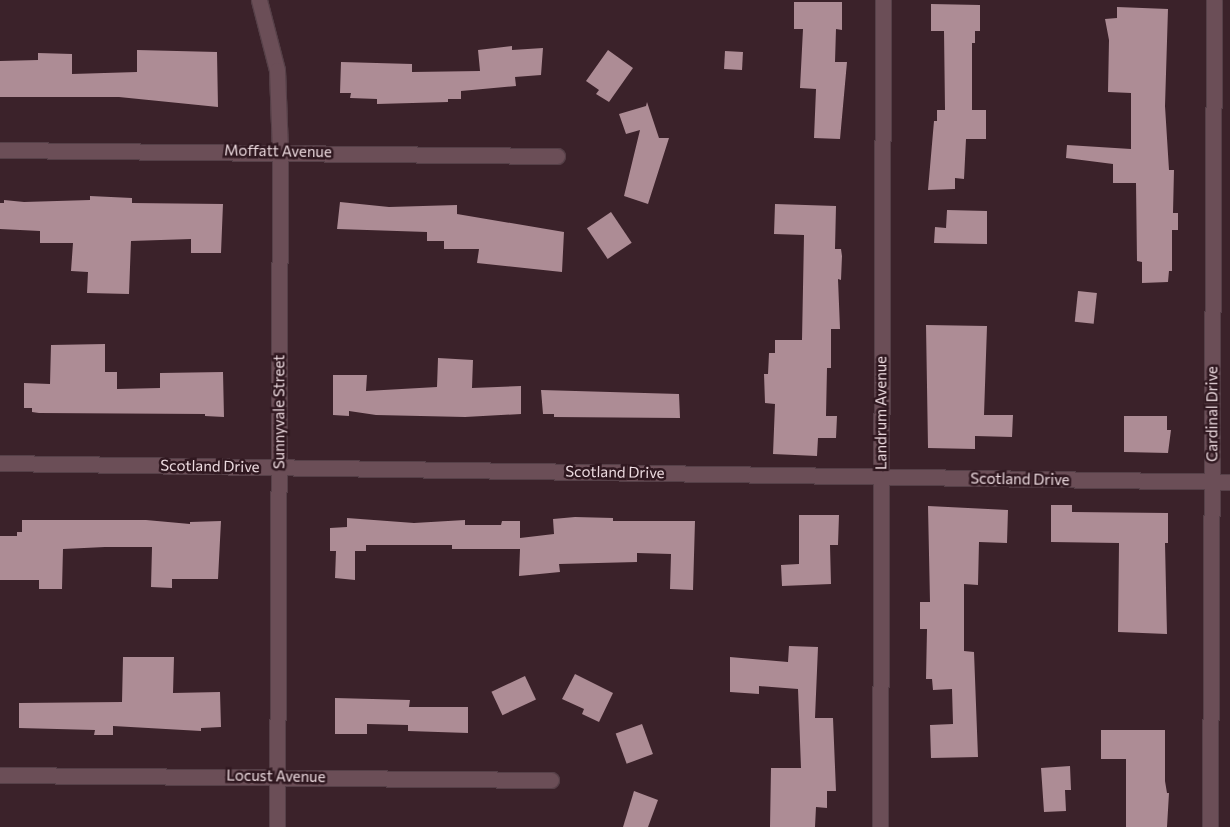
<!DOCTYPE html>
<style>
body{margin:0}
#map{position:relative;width:1230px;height:827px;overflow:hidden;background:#3b222a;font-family:Commissioner,sans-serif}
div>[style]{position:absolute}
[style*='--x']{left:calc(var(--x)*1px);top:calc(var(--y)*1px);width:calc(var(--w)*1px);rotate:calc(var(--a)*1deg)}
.building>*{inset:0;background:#ad8c95;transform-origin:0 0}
.roads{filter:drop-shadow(1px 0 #564048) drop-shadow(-1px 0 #564048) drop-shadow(0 1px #564048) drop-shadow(0 -1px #564048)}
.minor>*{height:15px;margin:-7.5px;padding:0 7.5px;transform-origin:7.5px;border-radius:7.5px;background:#6b4e57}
.tertiary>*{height:15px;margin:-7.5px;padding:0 7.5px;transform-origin:7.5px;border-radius:7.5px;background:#6b4e57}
span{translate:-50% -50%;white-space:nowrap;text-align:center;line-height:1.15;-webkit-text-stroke:5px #301820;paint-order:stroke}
.street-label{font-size:15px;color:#eddbe0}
</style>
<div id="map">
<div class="building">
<i style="clip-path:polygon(794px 2px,842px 2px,842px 30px,836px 29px,835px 62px,847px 62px,840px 139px,814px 138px,816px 89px,800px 88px,803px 29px,794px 29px)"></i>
<i style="clip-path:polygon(931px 4px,980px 5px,980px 31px,975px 31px,975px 43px,972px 43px,972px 110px,986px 110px,986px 139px,966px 139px,964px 179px,955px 178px,955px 189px,928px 190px,934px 121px,937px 121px,937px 110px,945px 110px,944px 31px,931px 31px)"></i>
<i style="clip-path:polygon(1117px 7px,1168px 9px,1165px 106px,1169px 170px,1174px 170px,1173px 213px,1178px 213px,1178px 230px,1172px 230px,1172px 271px,1169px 271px,1168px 282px,1142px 283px,1142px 262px,1137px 261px,1136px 183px,1113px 183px,1113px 164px,1066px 158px,1067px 145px,1131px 149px,1131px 93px,1108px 92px,1109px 40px,1105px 19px,1117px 18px)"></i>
<i style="clip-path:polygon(512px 46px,512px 50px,543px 48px,541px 75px,515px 77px,516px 86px,461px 91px,461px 99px,448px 99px,448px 102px,377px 104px,377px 99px,350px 98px,351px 93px,340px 93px,341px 62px,412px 64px,412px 72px,480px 71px,478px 50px)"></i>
<i style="clip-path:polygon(137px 50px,217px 52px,218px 107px,119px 97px,0 97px,0 61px,38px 60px,38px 53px,72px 54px,72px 74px,137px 72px)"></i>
<i style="clip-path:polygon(608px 50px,633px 68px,609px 102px,596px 94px,599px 90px,586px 81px)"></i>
<i style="left:725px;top:51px;width:18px;height:18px;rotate:3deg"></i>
<i style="clip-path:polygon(647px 102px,659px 138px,669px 138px,648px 204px,624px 196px,640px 130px,626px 134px,619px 114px,646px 106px)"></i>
<i style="clip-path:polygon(90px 196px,132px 198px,132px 203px,223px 204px,221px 253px,191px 253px,191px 239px,131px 241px,129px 294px,87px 293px,88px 272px,71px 271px,73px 243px,40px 243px,40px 231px,0 229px,0 203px,4px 203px,4px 200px,24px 202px,90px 200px)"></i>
<i style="clip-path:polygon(340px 202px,389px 207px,457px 205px,457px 214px,564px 232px,562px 272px,477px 263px,479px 249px,444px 249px,444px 241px,427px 241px,427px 232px,337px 229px)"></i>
<i style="clip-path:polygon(775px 204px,836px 206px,835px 249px,841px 249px,842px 256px,841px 280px,838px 279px,840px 329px,831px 329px,831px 368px,827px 368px,826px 416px,837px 416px,836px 438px,818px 438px,817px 456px,773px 454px,775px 404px,765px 403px,764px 374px,768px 374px,769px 353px,775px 353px,775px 340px,802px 340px,804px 235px,774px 234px)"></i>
<i style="clip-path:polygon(947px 210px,987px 211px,987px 244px,934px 243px,935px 227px,946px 228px)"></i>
<i style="left:611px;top:212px;width:37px;height:29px;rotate:56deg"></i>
<i style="left:1078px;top:291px;width:19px;height:31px;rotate:6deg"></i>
<i style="clip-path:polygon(926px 325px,987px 326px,984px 415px,1013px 415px,1012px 437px,975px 436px,975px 449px,928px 448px)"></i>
<i style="clip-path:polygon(105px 344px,105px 372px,117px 372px,117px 389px,160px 388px,160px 373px,223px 372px,224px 417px,205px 416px,205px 414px,39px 413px,32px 412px,32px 408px,24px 408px,24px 383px,50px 384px,51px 345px)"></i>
<i style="clip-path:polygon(438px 358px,473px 360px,472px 388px,521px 386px,521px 414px,465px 417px,376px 415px,349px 411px,349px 416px,333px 415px,333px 375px,367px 375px,366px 391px,437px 387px)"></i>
<i style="clip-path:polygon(541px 390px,679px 394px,680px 418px,554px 417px,554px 414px,543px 414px)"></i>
<i style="clip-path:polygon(1124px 416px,1167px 416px,1167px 430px,1171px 430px,1168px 453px,1124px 452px)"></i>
<i style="clip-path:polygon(1051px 505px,1072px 505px,1072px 512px,1168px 513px,1168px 543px,1165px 543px,1167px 634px,1118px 632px,1119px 543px,1051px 542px)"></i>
<i style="clip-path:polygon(928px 506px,1008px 510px,1007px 543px,979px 542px,978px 585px,964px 584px,964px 651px,974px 652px,978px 757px,931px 758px,930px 725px,953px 724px,952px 689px,933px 690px,932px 679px,926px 679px,927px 629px,920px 629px,920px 602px,930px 602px)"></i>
<i style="clip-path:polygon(799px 515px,839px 515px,838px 545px,830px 545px,831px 584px,782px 586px,781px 565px,799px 564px)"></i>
<i style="clip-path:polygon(575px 517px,613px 518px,613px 521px,695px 521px,693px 590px,670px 589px,671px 554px,637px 553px,637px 562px,559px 564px,560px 572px,519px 576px,520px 549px,452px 549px,452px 545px,366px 545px,366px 551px,355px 551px,355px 580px,335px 578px,336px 551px,330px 551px,330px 528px,347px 527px,347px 518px,414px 523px,465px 520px,465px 525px,501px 525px,502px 521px,520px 521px,520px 538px,554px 534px,553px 519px)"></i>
<i style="clip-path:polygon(22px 520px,146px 520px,190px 524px,190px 522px,221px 521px,218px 579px,172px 579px,172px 588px,151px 587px,152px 547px,105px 547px,63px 549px,62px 589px,39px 589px,39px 580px,0 580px,0 536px,17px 536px,17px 532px,22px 532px)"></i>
<i style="clip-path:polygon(789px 646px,818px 647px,815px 718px,833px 718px,836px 791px,827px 791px,827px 808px,816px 807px,815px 827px,770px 827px,771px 768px,801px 768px,798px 689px,759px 686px,759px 694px,730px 692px,730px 657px,788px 662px)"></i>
<i style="clip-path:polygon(123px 657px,174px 657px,173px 693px,220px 692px,221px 727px,201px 728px,201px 731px,113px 726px,113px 735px,94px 735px,95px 730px,19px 728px,19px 703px,122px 702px)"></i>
<i style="clip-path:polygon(575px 674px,613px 693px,599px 722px,582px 714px,584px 709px,562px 699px)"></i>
<i style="left:525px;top:676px;width:26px;height:37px;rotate:65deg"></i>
<i style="clip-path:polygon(335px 698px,410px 700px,409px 707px,468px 707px,468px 733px,408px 731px,408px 725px,367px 724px,367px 734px,335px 734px)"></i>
<i style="left:642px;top:724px;width:32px;height:28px;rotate:70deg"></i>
<i style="clip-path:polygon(1101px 730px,1165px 730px,1165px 781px,1167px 793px,1169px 793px,1167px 827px,1126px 827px,1126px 759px,1101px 759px)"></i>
<i style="clip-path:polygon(1070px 766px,1071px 790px,1065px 790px,1066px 811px,1044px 812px,1041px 768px)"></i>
<i style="clip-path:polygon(634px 791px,658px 800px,648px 827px,623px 827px)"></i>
</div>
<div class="roads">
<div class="minor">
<i style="--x:0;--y:150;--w:557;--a:0.62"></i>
<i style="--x:0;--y:463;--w:1230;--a:0.88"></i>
<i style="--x:0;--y:775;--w:551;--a:0.52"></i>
<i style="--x:880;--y:827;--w:827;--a:-89.79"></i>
<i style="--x:1210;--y:827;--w:827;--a:-89.72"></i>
</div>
<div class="tertiary">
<i style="--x:259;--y:0;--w:72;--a:75.6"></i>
<i style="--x:277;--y:70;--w:81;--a:87.9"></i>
<i style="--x:280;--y:151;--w:676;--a:90.25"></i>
</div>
</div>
<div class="street-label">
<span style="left:278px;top:151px;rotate:1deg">Moffatt Avenue</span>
<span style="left:279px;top:412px;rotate:-90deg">Sunnyvale Street</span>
<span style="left:881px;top:413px;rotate:-90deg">Landrum Avenue</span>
<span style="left:1212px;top:414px;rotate:-90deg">Cardinal Drive</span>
<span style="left:210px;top:466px;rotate:1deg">Scotland Drive</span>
<span style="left:615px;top:472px;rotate:1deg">Scotland Drive</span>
<span style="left:1020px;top:479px;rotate:1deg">Scotland Drive</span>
<span style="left:276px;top:776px;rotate:1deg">Locust Avenue</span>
</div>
</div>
